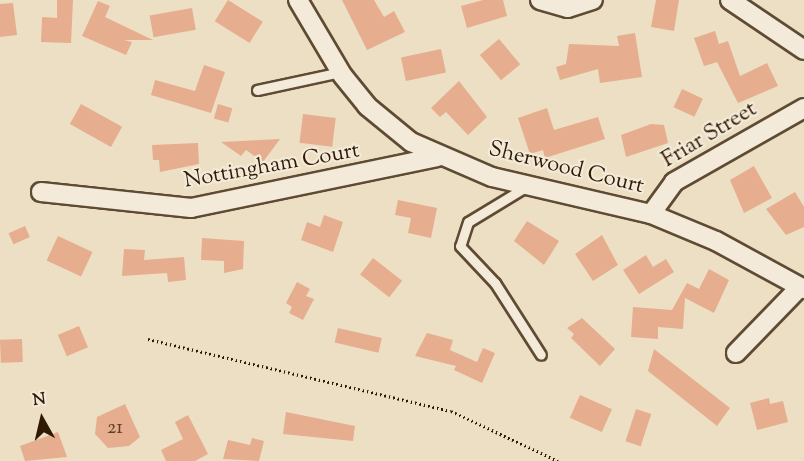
<!DOCTYPE html>
<style>
body{margin:0}
#map{position:relative;width:804px;height:461px;overflow:hidden;background:#ecdfc4;font-family:"Sorts Mill Goudy",serif}
div>[style]{position:absolute}
[style*='--x']{left:calc(var(--x)*1px);top:calc(var(--y)*1px);width:calc(var(--w)*1px);rotate:calc(var(--a)*1deg)}
.building>*{inset:0;background:#e6ae8e;transform-origin:0 0}
.path>*{height:3px;margin-top:-1.5px;transform-origin:0;background:repeating-linear-gradient(90deg,#301a04 0 1.5px,transparent 0 4.5px)}
.roads{filter:drop-shadow(2px 0 #5f4b34) drop-shadow(-2px 0 #5f4b34) drop-shadow(0 2px #5f4b34) drop-shadow(0 -2px #5f4b34)}
.service>*{height:9px;margin:-4.5px;padding:0 4.5px;transform-origin:4.5px;border-radius:4.5px;background:#f3ead9}
.minor>*{height:18px;margin:-9px;padding:0 9px;transform-origin:9px;border-radius:9px;background:#f3ead9}
span{translate:-50% -50%;white-space:nowrap;text-align:center;line-height:1.15;-webkit-text-stroke:4.5px #f3ead9;paint-order:stroke}
.number-label{font-size:20px;color:#5e3f26}
.number-label span{-webkit-text-stroke-width:0}
.street-label{font-size:22px;color:#301a04}
.north{position:absolute;left:12px;top:389px;width:60px;height:60px;-webkit-text-stroke:4px #f3ead9;paint-order:stroke;rotate:352deg;font-size:16px;font-weight:700;line-height:24px;text-align:center;color:#301a04}
.north::after{content:'';display:block;margin:auto;width:21px;height:27px;background:#301a04;clip-path:polygon(50% 0,100% 100%,50% 72%,0 100%)}
</style>
<div id="map">
<div class="building">
<i style="clip-path:polygon(57px 0,73px 0,71px 43px,41px 42px,42px 17px,57px 18px)"></i>
<i style="left:228px;top:0;width:41px;height:25px;rotate:32deg"></i>
<i style="clip-path:polygon(342px 0,374px 0,384px 17px,394px 11px,405px 32px,367px 50px)"></i>
<i style="clip-path:polygon(483px 0,503px 0,507px 16px,467px 28px,461px 6px)"></i>
<i style="clip-path:polygon(656px 0,679px 0,674px 31px,651px 27px)"></i>
<i style="clip-path:polygon(98px 1px,110px 6px,105px 17px,153px 40px,124px 40px,132px 42px,126px 55px,82px 36px)"></i>
<i style="clip-path:polygon(13px 3px,17px 35px,0 37px,0 4px)"></i>
<i style="left:192px;top:8px;width:22px;height:43px;rotate:80deg"></i>
<i style="clip-path:polygon(715px 31px,719px 44px,728px 41px,740px 76px,767px 63px,778px 86px,738px 103px,717px 62px,704px 66px,694px 38px)"></i>
<i style="clip-path:polygon(635px 33px,642px 77px,600px 83px,598px 69px,560px 80px,556px 67px,566px 64px,569px 44px,619px 46px,617px 36px)"></i>
<i style="left:499px;top:39px;width:33px;height:25px;rotate:50deg"></i>
<i style="left:441px;top:49px;width:24px;height:41px;rotate:78deg"></i>
<i style="clip-path:polygon(204px 65px,225px 72px,211px 113px,151px 95px,155px 80px,195px 91px)"></i>
<i style="clip-path:polygon(459px 81px,487px 117px,468px 135px,446px 112px,440px 117px,431px 108px)"></i>
<i style="left:682px;top:89px;width:23px;height:20px;rotate:25deg"></i>
<i style="left:81px;top:104px;width:47px;height:23px;rotate:29deg"></i>
<i style="left:218px;top:104px;width:15px;height:15px;rotate:16deg"></i>
<i style="clip-path:polygon(547px 108px,554px 130px,598px 117px,605px 139px,545px 158px,543px 150px,530px 154px,518px 118px)"></i>
<i style="left:303px;top:114px;width:33px;height:29px;rotate:7deg"></i>
<i style="clip-path:polygon(651px 124px,664px 125px,668px 143px,626px 157px,621px 135px)"></i>
<i style="clip-path:polygon(280px 139px,263px 162px,246px 150px,241px 156px,221px 142px)"></i>
<i style="clip-path:polygon(198px 143px,199px 164px,160px 172px,159px 160px,153px 160px,152px 145px)"></i>
<i style="clip-path:polygon(754px 166px,772px 198px,744px 213px,730px 180px)"></i>
<i style="clip-path:polygon(795px 192px,804px 207px,804px 227px,786px 235px,766px 209px)"></i>
<i style="clip-path:polygon(398px 200px,437px 208px,431px 238px,408px 233px,411px 218px,395px 215px)"></i>
<i style="clip-path:polygon(324px 215px,343px 222px,333px 252px,301px 240px,307px 222px,320px 227px)"></i>
<i style="clip-path:polygon(527px 221px,559px 241px,544px 265px,514px 241px)"></i>
<i style="left:25px;top:226px;width:12px;height:18px;rotate:66deg"></i>
<i style="clip-path:polygon(602px 235px,618px 265px,593px 281px,575px 254px)"></i>
<i style="left:58px;top:236px;width:38px;height:27px;rotate:25deg"></i>
<i style="clip-path:polygon(202px 238px,244px 241px,243px 269px,224px 273px,224px 261px,201px 260px)"></i>
<i style="clip-path:polygon(124px 249px,145px 250px,144px 260px,184px 257px,186px 280px,168px 282px,167px 273px,122px 276px)"></i>
<i style="clip-path:polygon(646px 255px,653px 267px,666px 259px,674px 272px,639px 294px,623px 270px)"></i>
<i style="left:373px;top:258px;width:37px;height:21px;rotate:38deg"></i>
<i style="clip-path:polygon(709px 269px,729px 280px,714px 313px,685px 298px,683px 329px,658px 327px,658px 339px,631px 337px,633px 307px,672px 310px,687px 283px,699px 289px)"></i>
<i style="clip-path:polygon(297px 282px,310px 289px,306px 296px,314px 299px,303px 320px,289px 313px,292px 307px,286px 303px)"></i>
<i style="clip-path:polygon(582px 318px,615px 349px,600px 366px,571px 338px,574px 334px,567px 328px)"></i>
<i style="left:79px;top:326px;width:23px;height:23px;rotate:67deg"></i>
<i style="left:338px;top:328px;width:45px;height:15px;rotate:13deg"></i>
<i style="clip-path:polygon(427px 333px,453px 340px,450px 350px,477px 362px,483px 348px,495px 353px,482px 383px,454px 370px,456px 366px,415px 356px)"></i>
<i style="left:22px;top:339px;width:23px;height:22px;rotate:88deg"></i>
<i style="clip-path:polygon(654px 349px,730px 408px,717px 426px,648px 371px)"></i>
<i style="left:580px;top:395px;width:35px;height:25px;rotate:24deg"></i>
<i style="clip-path:polygon(769px 398px,770px 404px,783px 401px,788px 422px,757px 430px,750px 403px)"></i>
<i style="clip-path:polygon(125px 404px,140px 437px,129px 446px,108px 448px,95px 434px,97px 417px)"></i>
<i style="left:636px;top:409px;width:16px;height:34px;rotate:18deg"></i>
<i style="clip-path:polygon(286px 412px,355px 426px,353px 441px,283px 434px)"></i>
<i style="clip-path:polygon(188px 415px,208px 454px,195px 461px,166px 461px,161px 450px,183px 439px,175px 422px)"></i>
<i style="clip-path:polygon(58px 432px,67px 457px,25px 461px,20px 446px)"></i>
<i style="clip-path:polygon(252px 438px,264px 441px,259px 461px,223px 459px,228px 440px,250px 445px)"></i>
</div>
<div class="path">
<i style="--x:148;--y:339;--w:311;--a:13.4"></i>
<i style="--x:451;--y:411;--w:118;--a:25"></i>
</div>
<div class="roads">
<div class="service">
<i style="--x:257;--y:90;--w:85;--a:-12.2"></i>
<i style="--x:529;--y:185;--w:71;--a:148.8"></i>
<i style="--x:468;--y:222;--w:25;--a:108"></i>
<i style="--x:460;--y:246;--w:51;--a:46.6"></i>
<i style="--x:495;--y:283;--w:85;--a:57.4"></i>
</div>
<div class="minor">
<i style="--x:298;--y:0;--w:88;--a:59.4"></i>
<i style="--x:343;--y:76;--w:38;--a:51"></i>
<i style="--x:367;--y:106;--w:57;--a:39.3"></i>
<i style="--x:411;--y:142;--w:88;--a:23.4"></i>
<i style="--x:492;--y:177;--w:163;--a:13.1"></i>
<i style="--x:651;--y:214;--w:70;--a:22.6"></i>
<i style="--x:716;--y:241;--w:100;--a:28.6"></i>
<i style="--x:540;--y:0;--w:29;--a:16"></i>
<i style="--x:568;--y:8;--w:26;--a:-18"></i>
<i style="--x:730;--y:0;--w:89;--a:34"></i>
<i style="--x:41;--y:192;--w:151;--a:6.1"></i>
<i style="--x:191;--y:208;--w:251;--a:-11.7"></i>
<i style="--x:651;--y:214;--w:39;--a:-54"></i>
<i style="--x:674;--y:182;--w:150;--a:-29.6"></i>
<i style="--x:736;--y:353;--w:92;--a:-45.9"></i>
</div>
</div>
<div class="number-label">
<span style="left:115px;top:428px">21</span>
</div>
<div class="street-label">
<span style="left:710px;top:136px;rotate:-31deg">Friar Street</span>
<span style="left:272px;top:167px;rotate:-10deg">Nottingham Court</span>
<span style="left:566px;top:169px;rotate:14deg">Sherwood Court</span>
</div>
<div class="north">N</div>
</div>
